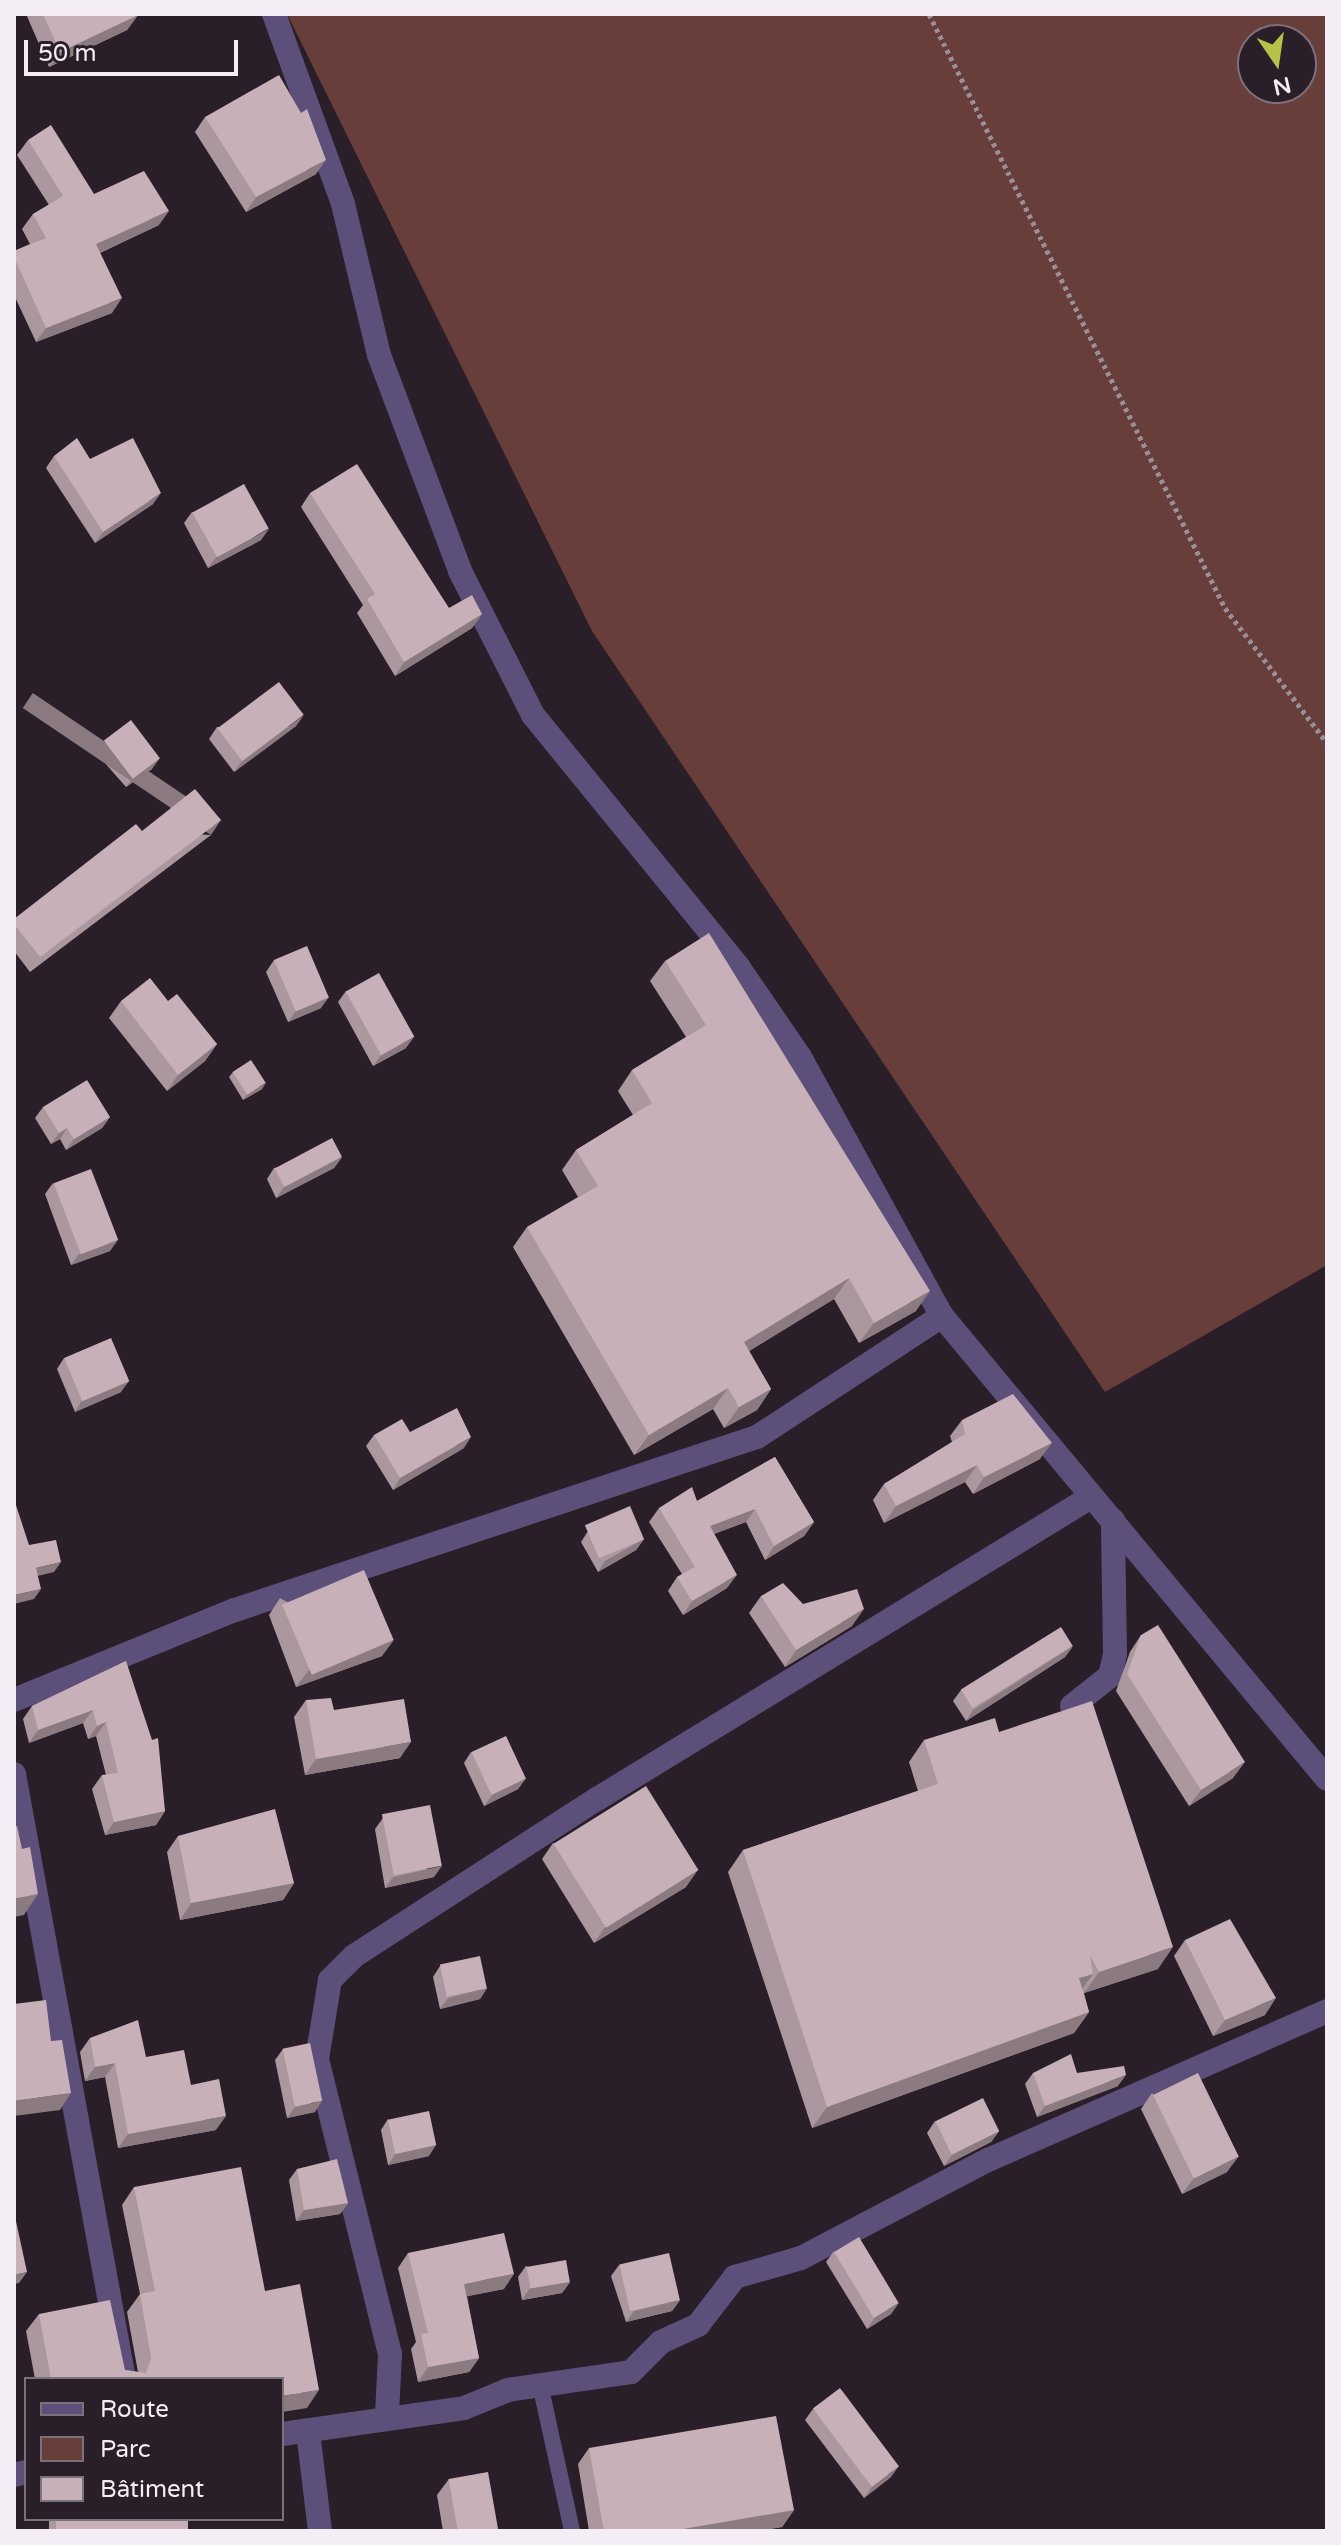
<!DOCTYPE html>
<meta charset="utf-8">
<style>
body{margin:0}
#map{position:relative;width:1341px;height:2545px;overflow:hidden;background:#2a1e29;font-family:"Varela Round",sans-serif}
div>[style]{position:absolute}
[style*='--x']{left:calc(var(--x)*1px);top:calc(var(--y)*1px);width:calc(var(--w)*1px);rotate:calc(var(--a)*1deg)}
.green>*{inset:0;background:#683e3a}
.path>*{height:5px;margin-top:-2.5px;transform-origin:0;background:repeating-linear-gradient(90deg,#998f98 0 4px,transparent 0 8px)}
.lane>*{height:16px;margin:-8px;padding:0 8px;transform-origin:8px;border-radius:8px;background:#5c4f7a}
.street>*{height:24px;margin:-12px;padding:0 12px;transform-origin:12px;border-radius:12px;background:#5c4f7a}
.wall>*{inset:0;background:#ab979e;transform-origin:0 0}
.shaded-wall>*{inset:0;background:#8b7b81;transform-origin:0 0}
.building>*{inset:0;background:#c7b0b8;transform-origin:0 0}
span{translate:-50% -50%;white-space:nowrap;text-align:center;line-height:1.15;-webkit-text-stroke:8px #2a1e29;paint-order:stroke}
.frame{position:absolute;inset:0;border:16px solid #f5edf5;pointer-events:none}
.legend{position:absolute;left:24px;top:2377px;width:260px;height:144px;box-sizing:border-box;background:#2a1e29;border:2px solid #7b717b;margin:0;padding:10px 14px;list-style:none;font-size:24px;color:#f5edf5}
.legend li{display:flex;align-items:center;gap:16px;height:40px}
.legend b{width:40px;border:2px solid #7b717b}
.north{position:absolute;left:1237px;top:24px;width:80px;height:80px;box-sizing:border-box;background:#2a1e29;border:2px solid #7b717b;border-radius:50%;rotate:167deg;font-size:22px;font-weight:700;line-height:32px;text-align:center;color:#f5edf5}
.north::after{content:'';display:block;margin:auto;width:28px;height:36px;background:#b8c147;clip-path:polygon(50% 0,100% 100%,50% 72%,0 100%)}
.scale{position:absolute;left:24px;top:40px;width:214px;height:36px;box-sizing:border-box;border:4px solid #f5edf5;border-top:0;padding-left:10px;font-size:24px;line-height:28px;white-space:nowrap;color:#f5edf5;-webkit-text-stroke:6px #2a1e29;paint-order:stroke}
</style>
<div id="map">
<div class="green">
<i style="clip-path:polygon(evenodd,287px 14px,1327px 14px,1327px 1265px,1105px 1392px,592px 631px,287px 14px,1253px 40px,1301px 40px,1301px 88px,1253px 88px,1253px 40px)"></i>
</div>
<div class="path">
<i style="--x:929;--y:14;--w:664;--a:63.51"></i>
<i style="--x:1225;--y:608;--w:169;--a:52.9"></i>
</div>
<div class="lane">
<i style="--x:540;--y:2384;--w:150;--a:77.7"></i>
</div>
<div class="street">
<i style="--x:274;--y:14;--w:202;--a:70"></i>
<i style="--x:343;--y:204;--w:155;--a:76.6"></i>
<i style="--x:379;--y:355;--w:231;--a:69.4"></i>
<i style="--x:460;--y:571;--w:161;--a:63.1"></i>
<i style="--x:533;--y:715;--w:326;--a:50.8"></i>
<i style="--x:739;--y:968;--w:108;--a:55.6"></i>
<i style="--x:800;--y:1057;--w:295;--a:61.3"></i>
<i style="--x:942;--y:1316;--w:602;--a:50.26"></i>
<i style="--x:14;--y:1700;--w:239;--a:-22.2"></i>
<i style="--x:235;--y:1610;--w:550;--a:-18.34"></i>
<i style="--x:757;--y:1437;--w:221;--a:-33.2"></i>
<i style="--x:1072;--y:1706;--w:48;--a:-38.3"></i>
<i style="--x:1110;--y:1676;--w:23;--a:-77"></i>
<i style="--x:1115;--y:1654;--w:134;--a:-90.9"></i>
<i style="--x:14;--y:1774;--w:615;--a:79.7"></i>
<i style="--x:387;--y:2414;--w:60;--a:-87.1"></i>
<i style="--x:390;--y:2354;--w:304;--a:-103.9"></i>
<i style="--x:317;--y:2059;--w:80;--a:-80.7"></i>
<i style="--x:330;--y:1980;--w:34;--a:-45"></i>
<i style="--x:354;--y:1956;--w:289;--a:-32.9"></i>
<i style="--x:597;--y:1799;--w:579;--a:-31.44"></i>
<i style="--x:308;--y:2432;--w:100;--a:83.1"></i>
<i style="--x:282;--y:2434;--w:184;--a:-8.1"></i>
<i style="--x:464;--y:2408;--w:48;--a:-22.2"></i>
<i style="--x:508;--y:2390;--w:124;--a:-8.3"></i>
<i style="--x:631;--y:2372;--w:42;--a:-45"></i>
<i style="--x:661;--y:2342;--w:41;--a:-24.7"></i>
<i style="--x:698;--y:2325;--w:61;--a:-52.4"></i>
<i style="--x:735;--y:2277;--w:69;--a:-16.1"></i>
<i style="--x:801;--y:2258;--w:211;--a:-27.7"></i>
<i style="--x:988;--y:2160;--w:370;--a:-23.7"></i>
<i style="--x:14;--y:2475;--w:12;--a:-14"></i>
</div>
<div class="wall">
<i style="clip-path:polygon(26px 14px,137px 14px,138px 15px,127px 30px,49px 67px)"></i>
<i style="clip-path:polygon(205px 117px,316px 174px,246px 212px,195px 132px)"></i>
<i style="clip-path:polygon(28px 140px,94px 194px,159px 225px,100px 253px,112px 313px,36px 342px,14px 295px,14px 251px,30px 244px,22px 229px,33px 214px,49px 205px,17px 155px)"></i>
<i style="clip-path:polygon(54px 456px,90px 459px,153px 504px,95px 543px,46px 468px)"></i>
<i style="clip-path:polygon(310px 493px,449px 608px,482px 614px,472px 628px,395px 676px,357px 613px,363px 605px,301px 507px)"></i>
<i style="clip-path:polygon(192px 512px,261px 540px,208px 568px,184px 523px)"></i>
<i style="clip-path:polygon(296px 726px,234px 772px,209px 739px,217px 727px)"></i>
<i style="clip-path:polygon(105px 742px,152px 769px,126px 787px,97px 754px)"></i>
<i style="clip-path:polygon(142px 831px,211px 835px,30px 972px,14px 951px,14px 919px)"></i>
<i style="clip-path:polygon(274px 960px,321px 1008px,288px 1022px,266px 972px)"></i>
<i style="clip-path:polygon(665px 961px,916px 1311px,859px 1343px,834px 1299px,749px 1351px,771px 1389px,757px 1410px,724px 1428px,713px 1409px,634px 1455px,513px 1247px,527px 1227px,578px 1197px,562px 1170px,576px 1150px,633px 1115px,618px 1091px,632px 1070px,686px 1037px,650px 981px)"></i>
<i style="clip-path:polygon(346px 991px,406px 1048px,373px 1066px,338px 1002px)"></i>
<i style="clip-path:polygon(121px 1001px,168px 1001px,217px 1044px,205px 1061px,167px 1091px,109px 1018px)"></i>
<i style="clip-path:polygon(233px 1072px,262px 1089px,243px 1100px,229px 1077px)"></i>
<i style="clip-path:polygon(43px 1107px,110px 1117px,102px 1128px,66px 1150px,60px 1139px,51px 1144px,35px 1118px)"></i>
<i style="clip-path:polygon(342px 1157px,334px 1168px,276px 1198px,267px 1179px,274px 1168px)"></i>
<i style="clip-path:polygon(53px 1183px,110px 1251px,71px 1265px,45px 1194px)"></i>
<i style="clip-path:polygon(64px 1358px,121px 1392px,75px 1412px,57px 1369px)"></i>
<i style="clip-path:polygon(962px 1420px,1040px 1459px,973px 1494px,965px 1482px,884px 1523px,873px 1500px,884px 1484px,952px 1442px,950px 1436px)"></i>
<i style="clip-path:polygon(410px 1432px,464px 1448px,393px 1490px,366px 1446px,374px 1435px)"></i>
<i style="clip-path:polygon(775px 1457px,814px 1522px,804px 1536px,765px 1560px,746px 1522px,714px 1534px,727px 1588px,683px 1615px,668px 1591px,677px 1577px,682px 1574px,649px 1522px,659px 1508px,697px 1501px)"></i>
<i style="clip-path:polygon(588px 1531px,644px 1539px,636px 1550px,598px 1572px,581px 1542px)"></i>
<i style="clip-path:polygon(761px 1596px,852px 1626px,785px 1667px,749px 1613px)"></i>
<i style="clip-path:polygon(280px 1598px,382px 1656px,296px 1687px,269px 1615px)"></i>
<i style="clip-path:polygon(1141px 1635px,1233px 1778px,1189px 1806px,1116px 1691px,1130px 1652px)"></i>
<i style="clip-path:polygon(1073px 1646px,1065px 1657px,966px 1721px,953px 1701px,961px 1690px)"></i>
<i style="clip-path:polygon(126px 1661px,165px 1811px,156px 1825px,105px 1835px,92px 1789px,102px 1775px,106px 1775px,96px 1736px,88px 1739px,83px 1723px,29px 1743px,23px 1719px,32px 1706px)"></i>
<i style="clip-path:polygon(306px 1700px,334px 1710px,400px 1758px,305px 1775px,294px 1717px)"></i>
<i style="clip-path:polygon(999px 1732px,1158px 1969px,1084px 1993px,1089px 2012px,1074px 2033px,812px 2128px,728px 1872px,743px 1850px,918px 1791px,909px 1762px,924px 1740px)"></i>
<i style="clip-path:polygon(471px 1752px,526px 1778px,518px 1789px,484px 1806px,464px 1763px)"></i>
<i style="clip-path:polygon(383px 1818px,434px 1877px,385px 1888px,375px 1829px)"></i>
<i style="clip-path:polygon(178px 1836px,294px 1883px,283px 1900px,180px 1920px,167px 1852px)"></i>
<i style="clip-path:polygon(553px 1843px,686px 1887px,594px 1943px,542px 1859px)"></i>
<i style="clip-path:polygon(1185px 1940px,1265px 2015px,1213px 2036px,1174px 1956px)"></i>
<i style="clip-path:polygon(440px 1966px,487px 1988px,480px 1999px,440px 2009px,433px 1977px)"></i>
<i style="clip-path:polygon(90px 2038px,146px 2057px,216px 2130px,118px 2148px,105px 2077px,85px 2081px,80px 2052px)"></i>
<i style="clip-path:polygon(283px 2049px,315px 2112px,287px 2118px,275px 2060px)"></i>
<i style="clip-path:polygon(1033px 2073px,1077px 2073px,1118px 2086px,1037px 2117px,1025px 2084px)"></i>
<i style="clip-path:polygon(1152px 2093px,1227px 2172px,1182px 2194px,1141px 2109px)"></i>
<i style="clip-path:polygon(388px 2119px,429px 2156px,388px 2165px,381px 2130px)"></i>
<i style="clip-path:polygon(935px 2121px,999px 2131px,991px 2142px,944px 2166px,927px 2133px)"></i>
<i style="clip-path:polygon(297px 2169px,348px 2203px,340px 2214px,296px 2221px,289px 2180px)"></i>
<i style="clip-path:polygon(134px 2187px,265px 2291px,307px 2408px,282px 2379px,35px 2379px,26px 2331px,39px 2314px,125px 2370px,138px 2372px,127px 2312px,140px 2294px,122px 2205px)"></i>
<i style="clip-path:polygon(834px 2251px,891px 2314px,867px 2329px,826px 2262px)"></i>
<i style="clip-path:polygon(408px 2253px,504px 2289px,467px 2296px,479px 2358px,469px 2372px,418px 2382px,411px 2349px,416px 2342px,398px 2268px)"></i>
<i style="clip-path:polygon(619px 2265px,680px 2300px,672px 2311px,626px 2322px,611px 2276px)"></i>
<i style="clip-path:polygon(526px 2266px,570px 2282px,562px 2293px,522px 2300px,518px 2277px)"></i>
<i style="clip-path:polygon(813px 2409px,891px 2477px,864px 2498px,805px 2420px)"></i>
<i style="clip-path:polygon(589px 2448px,794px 2510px,782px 2527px,757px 2531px,589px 2531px,578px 2464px)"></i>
<i style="clip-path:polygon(449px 2479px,498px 2531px,443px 2531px,437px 2495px)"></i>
<i style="left:49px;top:2519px;width:139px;height:14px"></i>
</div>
<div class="shaded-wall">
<i style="clip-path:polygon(138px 15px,127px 30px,49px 67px,60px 52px)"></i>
<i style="clip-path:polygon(326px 160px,316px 174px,246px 212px,256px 197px)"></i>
<i style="clip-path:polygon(169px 211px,159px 225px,85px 259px,96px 244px)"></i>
<i style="clip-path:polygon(122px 298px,112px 313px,36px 342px,46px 328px)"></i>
<i style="clip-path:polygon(161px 493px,153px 504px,95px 543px,103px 532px)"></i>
<i style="clip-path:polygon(269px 529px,261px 540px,208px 568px,216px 557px)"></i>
<i style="clip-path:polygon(482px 614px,472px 628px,395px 676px,404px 662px)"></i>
<i style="clip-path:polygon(304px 715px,296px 726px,234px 772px,242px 761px)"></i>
<i style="clip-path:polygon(160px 758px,152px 769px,126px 787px,134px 776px)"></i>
<i style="left:221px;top:820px;width:18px;height:227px;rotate:124deg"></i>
<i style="clip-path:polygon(329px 997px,321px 1008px,288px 1022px,296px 1011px)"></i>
<i style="clip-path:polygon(414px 1037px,406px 1048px,373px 1066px,381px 1055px)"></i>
<i style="clip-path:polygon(217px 1044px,205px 1061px,167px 1091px,178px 1075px)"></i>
<i style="clip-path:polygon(266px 1083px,262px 1089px,243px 1100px,247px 1094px)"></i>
<i style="clip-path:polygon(110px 1117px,102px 1128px,66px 1150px,74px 1139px)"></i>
<i style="clip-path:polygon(67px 1128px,60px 1139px,51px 1144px,59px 1133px)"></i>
<i style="clip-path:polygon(342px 1157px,334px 1168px,276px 1198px,284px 1187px)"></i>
<i style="clip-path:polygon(118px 1240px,110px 1251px,71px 1265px,79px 1254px)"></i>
<i style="clip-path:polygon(849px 1278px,834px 1299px,730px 1363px,744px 1342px)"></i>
<i style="clip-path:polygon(930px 1291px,916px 1311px,859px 1343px,874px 1323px)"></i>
<i style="clip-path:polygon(129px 1381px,121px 1392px,75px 1412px,82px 1400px)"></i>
<i style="clip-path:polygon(728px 1388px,713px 1409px,634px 1455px,649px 1435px)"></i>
<i style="clip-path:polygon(771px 1389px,757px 1410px,724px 1428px,739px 1407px)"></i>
<i style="clip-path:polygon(471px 1437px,464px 1448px,393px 1490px,400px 1478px)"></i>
<i style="clip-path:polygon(1052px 1443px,1040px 1459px,973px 1494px,984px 1477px)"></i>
<i style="clip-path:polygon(977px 1465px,965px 1482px,884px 1523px,896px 1506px)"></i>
<i style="clip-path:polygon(755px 1509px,746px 1522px,700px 1539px,710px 1526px)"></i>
<i style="clip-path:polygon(814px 1522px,804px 1536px,765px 1560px,774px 1546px)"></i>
<i style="clip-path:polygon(644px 1539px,636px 1550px,598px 1572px,605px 1561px)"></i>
<i style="clip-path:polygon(61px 1562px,54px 1572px,29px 1578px,36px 1568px)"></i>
<i style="clip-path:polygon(737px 1575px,727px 1588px,683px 1615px,692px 1601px)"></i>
<i style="clip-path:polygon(41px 1589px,34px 1599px,14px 1604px,14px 1595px)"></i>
<i style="clip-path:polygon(864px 1609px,852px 1626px,785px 1667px,796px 1650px)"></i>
<i style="clip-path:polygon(394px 1640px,382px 1656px,296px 1687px,308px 1671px)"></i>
<i style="clip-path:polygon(1073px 1646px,1065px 1657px,966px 1721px,973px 1710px)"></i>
<i style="clip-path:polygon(93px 1710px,83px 1723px,29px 1743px,38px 1730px)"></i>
<i style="clip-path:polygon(106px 1722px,96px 1736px,88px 1739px,97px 1726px)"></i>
<i style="clip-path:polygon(411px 1742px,400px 1758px,305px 1775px,316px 1759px)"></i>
<i style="clip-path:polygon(1245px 1762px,1233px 1778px,1189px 1806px,1201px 1790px)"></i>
<i style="clip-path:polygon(526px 1778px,518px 1789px,484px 1806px,492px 1795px)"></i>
<i style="clip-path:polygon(165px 1811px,156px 1825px,105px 1835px,114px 1822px)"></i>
<i style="clip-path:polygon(442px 1866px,434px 1877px,385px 1888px,393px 1877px)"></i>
<i style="clip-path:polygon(698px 1870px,686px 1887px,594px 1943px,605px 1927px)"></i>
<i style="clip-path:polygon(294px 1883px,283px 1900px,180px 1920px,191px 1903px)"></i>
<i style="clip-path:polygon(38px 1894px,24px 1915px,14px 1917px,14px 1899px)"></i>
<i style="clip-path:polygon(1173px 1947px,1158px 1969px,1084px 1993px,1099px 1972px)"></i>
<i style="clip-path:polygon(1093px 1974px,1078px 1995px,1079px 1978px)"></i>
<i style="clip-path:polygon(487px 1988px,480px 1999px,440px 2009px,448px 1998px)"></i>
<i style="clip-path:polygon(1276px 1998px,1265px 2015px,1213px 2036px,1225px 2020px)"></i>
<i style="clip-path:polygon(1089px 2012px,1074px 2033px,812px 2128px,827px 2107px)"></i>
<i style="clip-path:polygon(115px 2063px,105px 2077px,85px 2081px,95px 2067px)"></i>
<i style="clip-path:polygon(1126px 2075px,1118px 2086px,1037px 2117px,1045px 2106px)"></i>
<i style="clip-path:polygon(71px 2093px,60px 2110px,14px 2116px,14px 2101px)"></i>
<i style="clip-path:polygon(322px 2101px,315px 2112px,287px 2118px,295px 2107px)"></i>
<i style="clip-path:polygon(226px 2116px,216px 2130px,118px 2148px,128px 2134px)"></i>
<i style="clip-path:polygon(999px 2131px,991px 2142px,944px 2166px,952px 2155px)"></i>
<i style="clip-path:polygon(436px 2145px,429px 2156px,388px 2165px,395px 2154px)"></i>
<i style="clip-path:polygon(1239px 2156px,1227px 2172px,1182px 2194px,1194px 2178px)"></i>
<i style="clip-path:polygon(348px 2203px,340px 2214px,296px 2221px,304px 2210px)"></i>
<i style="clip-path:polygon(27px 2272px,19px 2283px,14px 2284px,14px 2275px)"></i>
<i style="clip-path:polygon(514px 2274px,504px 2289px,454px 2299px,464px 2284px)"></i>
<i style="clip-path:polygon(570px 2282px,562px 2293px,522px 2300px,530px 2288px)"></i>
<i style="clip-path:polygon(680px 2300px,672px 2311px,626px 2322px,634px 2311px)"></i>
<i style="clip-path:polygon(899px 2303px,891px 2314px,867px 2329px,875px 2317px)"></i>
<i style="clip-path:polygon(479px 2358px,469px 2372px,418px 2382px,428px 2367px)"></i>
<i style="clip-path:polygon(319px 2390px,307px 2408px,282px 2412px,282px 2396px)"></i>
<i style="clip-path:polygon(899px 2466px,891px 2477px,864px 2498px,872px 2487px)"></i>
<i style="clip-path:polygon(794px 2510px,782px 2527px,757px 2531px,671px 2531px)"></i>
</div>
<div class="building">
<i style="clip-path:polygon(43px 14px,137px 14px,138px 15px,60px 52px)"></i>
<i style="clip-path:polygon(279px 75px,301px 113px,307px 109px,326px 160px,256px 197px,205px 117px)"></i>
<i style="clip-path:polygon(51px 125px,94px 194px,144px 171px,169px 211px,96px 244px,122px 298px,46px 328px,14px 257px,14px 251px,46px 238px,33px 214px,63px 196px,28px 140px)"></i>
<i style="clip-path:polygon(77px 438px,90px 459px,133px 438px,161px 493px,103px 532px,54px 456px)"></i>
<i style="clip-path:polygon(357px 464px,449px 608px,472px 595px,482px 614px,404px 662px,367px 599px,375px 594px,310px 493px)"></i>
<i style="left:244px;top:484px;width:51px;height:59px;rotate:61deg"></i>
<i style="left:279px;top:682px;width:41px;height:77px;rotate:53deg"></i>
<i style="left:131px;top:720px;width:48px;height:34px;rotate:53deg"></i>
<i style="clip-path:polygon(195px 789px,221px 820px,40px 957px,14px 924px,14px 919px,136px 824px,142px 831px)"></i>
<i style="clip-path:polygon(709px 933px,930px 1291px,874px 1323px,849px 1278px,744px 1342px,771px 1389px,739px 1407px,728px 1388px,649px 1435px,527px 1227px,598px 1186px,576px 1150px,652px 1103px,632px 1070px,706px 1025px,665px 961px)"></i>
<i style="left:307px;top:946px;width:56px;height:36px;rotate:67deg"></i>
<i style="left:379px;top:973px;width:73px;height:38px;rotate:61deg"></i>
<i style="clip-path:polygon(150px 978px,168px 1001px,177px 994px,217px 1044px,178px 1075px,121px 1001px)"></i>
<i style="left:251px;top:1060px;width:27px;height:22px;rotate:57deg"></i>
<i style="clip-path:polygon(87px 1080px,110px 1117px,74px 1139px,67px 1128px,59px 1133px,43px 1107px)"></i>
<i style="left:332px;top:1138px;width:21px;height:65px;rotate:62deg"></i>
<i style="left:91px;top:1169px;width:76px;height:40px;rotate:69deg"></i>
<i style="left:111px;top:1338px;width:47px;height:51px;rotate:67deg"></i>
<i style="clip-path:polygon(1013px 1394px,1052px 1443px,984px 1477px,977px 1465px,896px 1506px,884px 1484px,965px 1434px,962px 1420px)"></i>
<i style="clip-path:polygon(457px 1408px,471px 1437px,400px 1478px,374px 1435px,402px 1419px,410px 1432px)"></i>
<i style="clip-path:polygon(775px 1457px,814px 1522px,774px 1546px,755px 1509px,710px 1526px,737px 1575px,692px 1601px,677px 1577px,695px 1567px,659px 1508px,692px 1487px,697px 1501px)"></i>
<i style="clip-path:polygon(14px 1499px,29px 1545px,56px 1540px,61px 1562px,36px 1568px,41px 1589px,14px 1595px)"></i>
<i style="left:630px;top:1506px;width:36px;height:49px;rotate:67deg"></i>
<i style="left:364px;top:1570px;width:76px;height:89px;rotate:67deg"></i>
<i style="clip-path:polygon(783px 1583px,803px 1604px,857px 1589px,864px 1609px,796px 1650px,761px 1596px)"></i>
<i style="clip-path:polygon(1158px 1625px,1245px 1762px,1201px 1790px,1127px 1674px,1141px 1635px)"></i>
<i style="left:1061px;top:1627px;width:22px;height:118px;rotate:58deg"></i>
<i style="clip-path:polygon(126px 1661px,152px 1740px,158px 1738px,165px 1811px,114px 1822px,102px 1775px,118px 1773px,106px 1722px,97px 1726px,93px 1710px,38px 1730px,32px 1706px)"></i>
<i style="clip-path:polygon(331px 1698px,334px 1710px,404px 1699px,411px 1742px,316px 1759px,306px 1700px)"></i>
<i style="clip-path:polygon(1092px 1701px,1173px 1947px,1099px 1972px,1090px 1955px,1093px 1974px,1079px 1978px,1089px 2012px,827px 2107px,743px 1850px,938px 1784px,924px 1740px,995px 1718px,999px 1732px)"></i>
<i style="left:506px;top:1736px;width:47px;height:38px;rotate:65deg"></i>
<i style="left:646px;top:1786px;width:99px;height:109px;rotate:58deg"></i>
<i style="left:430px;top:1805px;width:62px;height:49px;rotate:79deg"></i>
<i style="clip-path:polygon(275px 1809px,294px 1883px,191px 1903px,178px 1836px)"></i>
<i style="clip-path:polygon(17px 1826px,22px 1849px,30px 1847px,38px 1894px,14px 1899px,14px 1827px)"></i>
<i style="clip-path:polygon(1230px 1919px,1276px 1998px,1225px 2020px,1185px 1940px)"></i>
<i style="left:480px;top:1956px;width:33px;height:41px;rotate:78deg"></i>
<i style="clip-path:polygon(46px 2000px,51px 2041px,62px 2040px,71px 2093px,14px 2101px,14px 2004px)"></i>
<i style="clip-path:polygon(138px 2020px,146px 2057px,184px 2050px,191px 2085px,219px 2079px,226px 2116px,128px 2134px,115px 2063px,95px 2067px,90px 2038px)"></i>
<i style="left:310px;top:2043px;width:59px;height:28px;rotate:78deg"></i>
<i style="clip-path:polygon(1071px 2054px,1077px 2073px,1124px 2066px,1126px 2075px,1045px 2106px,1033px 2073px)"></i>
<i style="left:1198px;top:2073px;width:93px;height:50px;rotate:64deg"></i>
<i style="left:983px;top:2098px;width:37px;height:53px;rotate:64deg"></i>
<i style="left:429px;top:2111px;width:35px;height:42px;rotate:78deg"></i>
<i style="clip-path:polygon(337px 2159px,348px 2203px,304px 2210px,297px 2169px)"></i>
<i style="clip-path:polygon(241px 2167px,265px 2291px,300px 2284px,319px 2390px,282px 2396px,282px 2379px,51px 2379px,39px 2314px,110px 2300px,125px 2370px,146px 2373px,151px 2358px,140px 2294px,155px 2291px,134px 2187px)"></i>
<i style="clip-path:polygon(14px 2212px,27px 2272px,14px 2275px)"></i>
<i style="clip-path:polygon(504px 2233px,514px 2274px,464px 2284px,479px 2358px,428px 2367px,421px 2334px,428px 2333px,408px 2253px)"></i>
<i style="left:859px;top:2237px;width:77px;height:29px;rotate:59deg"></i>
<i style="left:669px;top:2253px;width:48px;height:51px;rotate:77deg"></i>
<i style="left:566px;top:2260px;width:22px;height:40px;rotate:80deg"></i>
<i style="left:840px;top:2388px;width:98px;height:34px;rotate:53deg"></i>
<i style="clip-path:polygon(776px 2416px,794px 2510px,671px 2531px,604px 2531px,589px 2448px)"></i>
<i style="left:488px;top:2472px;width:60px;height:40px;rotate:80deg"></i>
<i style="left:56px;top:2519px;width:132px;height:12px"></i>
</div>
<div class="frame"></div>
<ul class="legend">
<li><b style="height:10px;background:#5c4f7a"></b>Route</li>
<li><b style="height:22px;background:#683e3a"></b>Parc</li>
<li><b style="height:22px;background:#c7b0b8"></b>Bâtiment</li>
</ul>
<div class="north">N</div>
<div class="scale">50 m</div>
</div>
